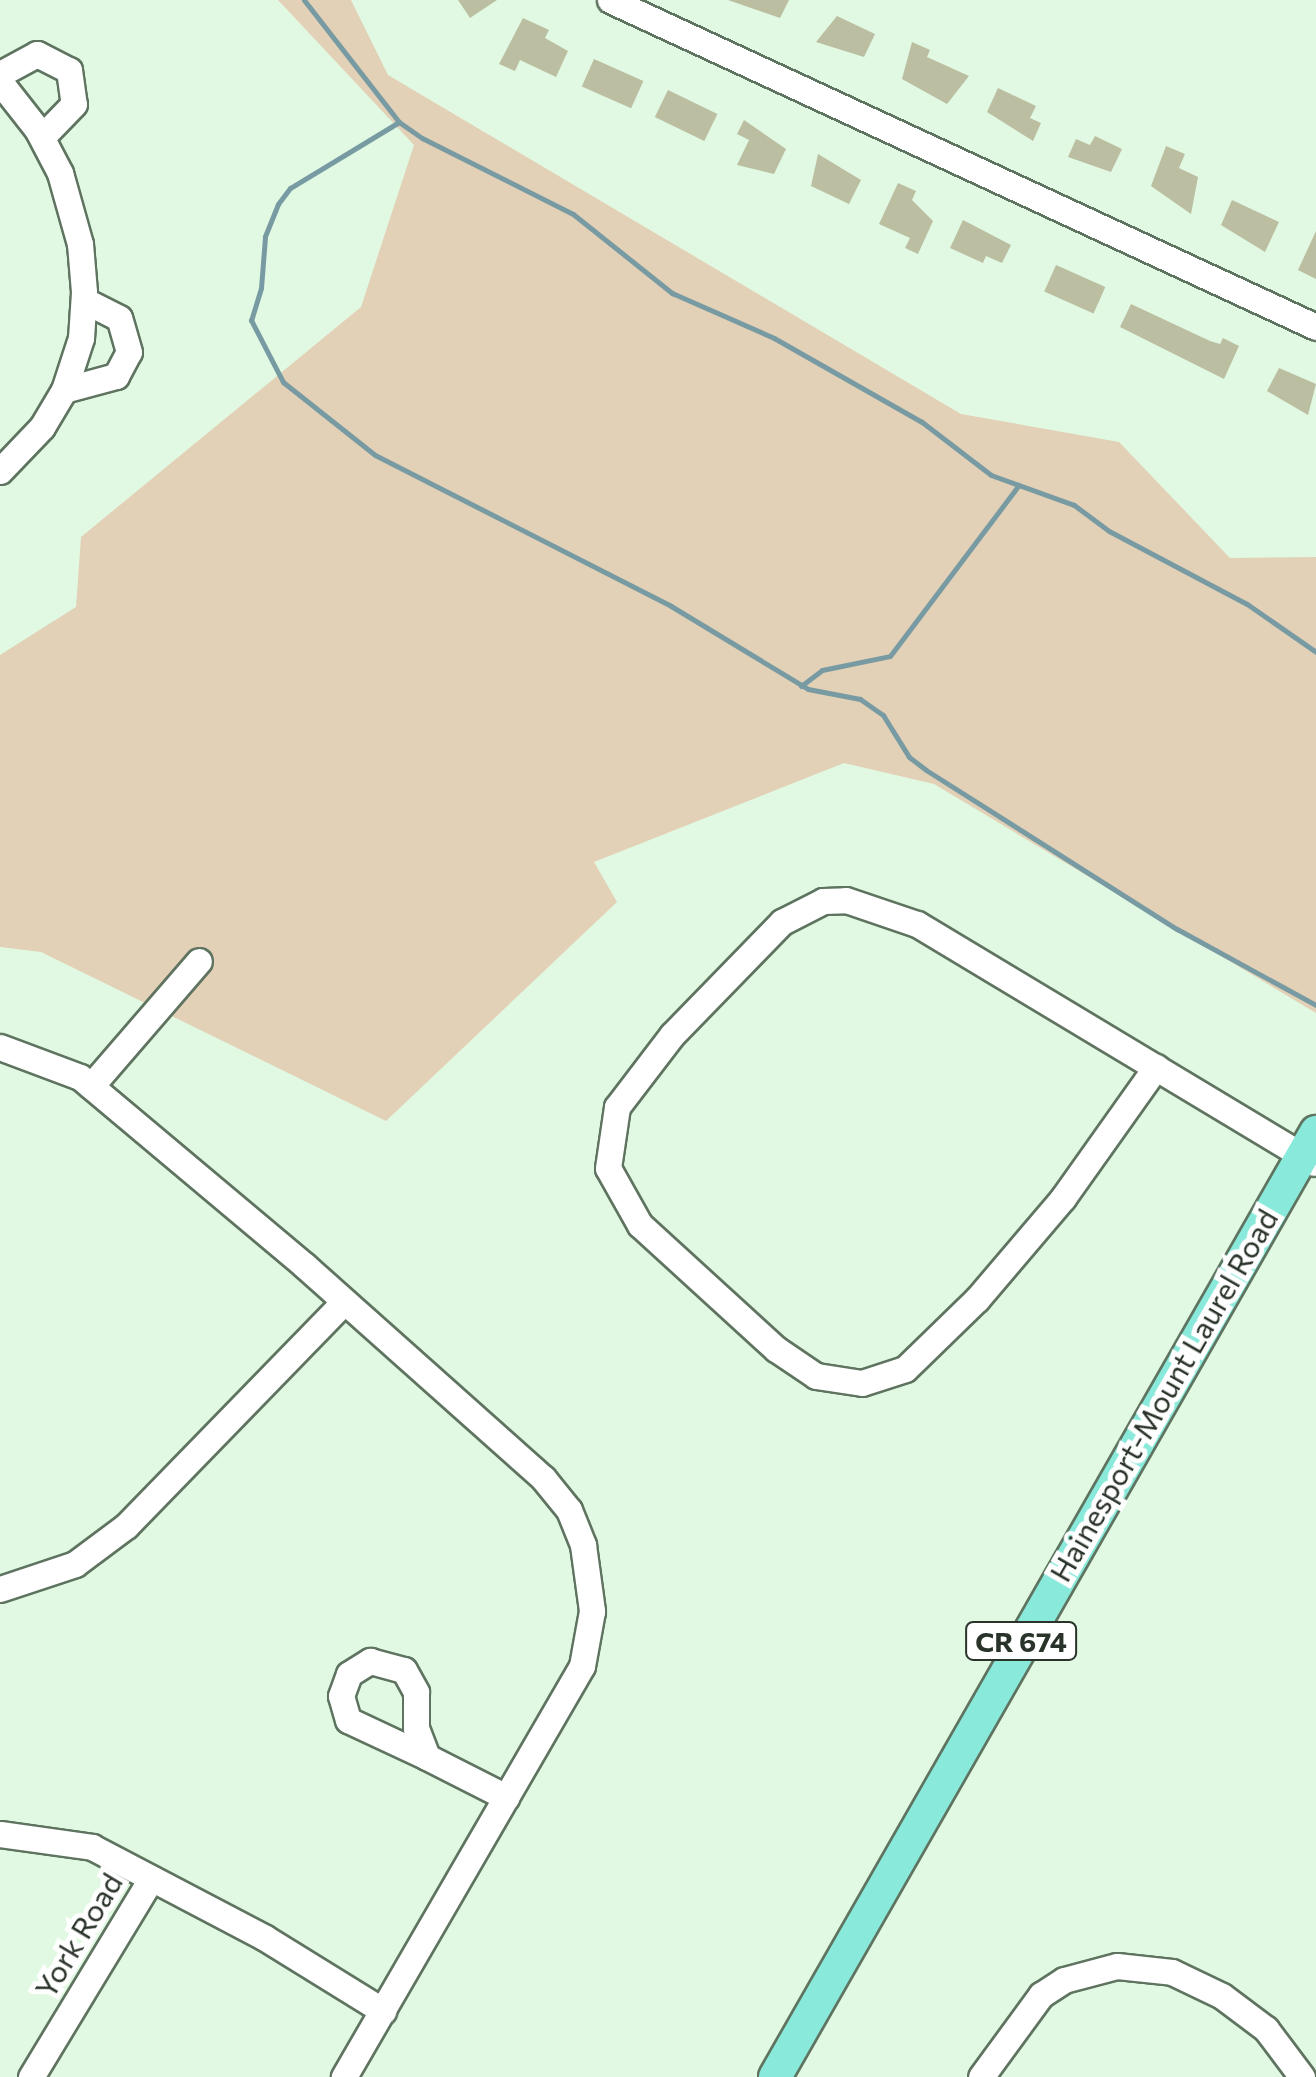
<!DOCTYPE html>
<style>
body{margin:0}
#map{position:relative;width:1316px;height:2077px;overflow:hidden;background:#e1f9e2;font-family:Commissioner,sans-serif}
div>[style]{position:absolute}
[style*='--x']{left:calc(var(--x)*1px);top:calc(var(--y)*1px);width:calc(var(--w)*1px);rotate:calc(var(--a)*1deg)}
.green>*{inset:0;background:#e2d1b6}
.stream>*{height:5px;margin:-2.5px;padding:0 2.5px;transform-origin:2.5px;border-radius:2.5px;background:#789ba3}
.building>*{inset:0;background:#bbbea1;transform-origin:0 0}
.roads{filter:drop-shadow(2px 0 #5f7460) drop-shadow(-2px 0 #5f7460) drop-shadow(0 2px #5f7460) drop-shadow(0 -2px #5f7460)}
.minor>*{height:25px;margin:-12.5px;padding:0 12.5px;transform-origin:12.5px;border-radius:12.5px;background:#fff}
.major>*{height:32px;margin:-16px;padding:0 16px;transform-origin:16px;border-radius:16px;background:#89e9da}
span{translate:-50% -50%;white-space:nowrap;text-align:center;line-height:1.15;-webkit-text-stroke:10px #fff;paint-order:stroke}
.shield-label span{padding:2px 8px;background:#fff;border:2px solid;border-radius:8px;-webkit-text-stroke-width:0}
.shield-label{font-size:28px;color:#2a332a;font-weight:700}
.street-label{font-size:30px;color:#2a332a}
</style>
<div id="map">
<div class="green">
<i style="clip-path:polygon(278px 0,351px 0,388px 75px,961px 414px,1119px 442px,1230px 558px,1316px 557px,1316px 1013px,934px 784px,844px 763px,594px 862px,617px 902px,386px 1121px,41px 952px,0 947px,0 655px,76px 607px,81px 537px,361px 307px,414px 145px)"></i>
</div>
<div class="stream">
<i style="--x:304;--y:0;--w:155;--a:52.1"></i>
<i style="--x:399;--y:122;--w:28;--a:35"></i>
<i style="--x:422;--y:138;--w:169;--a:26.7"></i>
<i style="--x:573;--y:214;--w:127;--a:38.6"></i>
<i style="--x:672;--y:293;--w:111;--a:23.8"></i>
<i style="--x:774;--y:338;--w:170;--a:29.6"></i>
<i style="--x:922;--y:422;--w:87;--a:37.5"></i>
<i style="--x:991;--y:475;--w:88;--a:19.9"></i>
<i style="--x:1074;--y:505;--w:44;--a:36.6"></i>
<i style="--x:1109;--y:531;--w:156;--a:27.9"></i>
<i style="--x:1247;--y:604;--w:84;--a:34.8"></i>
<i style="--x:399;--y:122;--w:127;--a:148.8"></i>
<i style="--x:290;--y:188;--w:20;--a:127"></i>
<i style="--x:278;--y:204;--w:35;--a:112"></i>
<i style="--x:265;--y:237;--w:51;--a:94.5"></i>
<i style="--x:261;--y:288;--w:34;--a:107"></i>
<i style="--x:251;--y:320;--w:70;--a:62.7"></i>
<i style="--x:283;--y:382;--w:117;--a:38.4"></i>
<i style="--x:375;--y:455;--w:332;--a:27"></i>
<i style="--x:671;--y:606;--w:160;--a:31.2"></i>
<i style="--x:808;--y:689;--w:53;--a:10.9"></i>
<i style="--x:860;--y:699;--w:28;--a:35"></i>
<i style="--x:883;--y:715;--w:49;--a:58.2"></i>
<i style="--x:909;--y:757;--w:21;--a:37"></i>
<i style="--x:926;--y:770;--w:297;--a:32.4"></i>
<i style="--x:1177;--y:929;--w:158;--a:28.7"></i>
<i style="--x:801;--y:686;--w:26;--a:-37"></i>
<i style="--x:822;--y:670;--w:69;--a:-11.6"></i>
<i style="--x:890;--y:656;--w:214;--a:-53"></i>
</div>
<div class="building">
<i style="clip-path:polygon(458px 0,497px 0,470px 18px)"></i>
<i style="clip-path:polygon(728px 0,789px 0,780px 18px)"></i>
<i style="clip-path:polygon(837px 16px,875px 34px,864px 57px,816px 42px)"></i>
<i style="clip-path:polygon(523px 18px,549px 30px,545px 38px,568px 51px,556px 77px,520px 60px,515px 71px,499px 64px)"></i>
<i style="clip-path:polygon(912px 42px,930px 50px,927px 57px,969px 76px,947px 104px,902px 79px)"></i>
<i style="left:594px;top:59px;width:54px;height:30px;rotate:24deg"></i>
<i style="clip-path:polygon(998px 88px,1036px 106px,1030px 118px,1041px 123px,1033px 141px,987px 112px)"></i>
<i style="left:668px;top:90px;width:55px;height:30px;rotate:26deg"></i>
<i style="clip-path:polygon(744px 120px,786px 149px,774px 174px,737px 165px,749px 140px,737px 134px)"></i>
<i style="clip-path:polygon(1095px 136px,1122px 149px,1111px 172px,1068px 157px,1076px 139px,1090px 145px)"></i>
<i style="clip-path:polygon(1166px 146px,1185px 154px,1179px 168px,1198px 177px,1191px 214px,1151px 186px)"></i>
<i style="clip-path:polygon(818px 154px,861px 180px,849px 204px,811px 186px)"></i>
<i style="clip-path:polygon(898px 183px,916px 191px,912px 200px,933px 221px,918px 254px,905px 248px,910px 238px,879px 224px)"></i>
<i style="clip-path:polygon(1232px 200px,1279px 222px,1265px 252px,1221px 225px)"></i>
<i style="clip-path:polygon(963px 220px,1011px 245px,1002px 263px,986px 256px,983px 263px,950px 248px)"></i>
<i style="clip-path:polygon(1316px 231px,1316px 279px,1298px 270px)"></i>
<i style="left:1056px;top:265px;width:54px;height:29px;rotate:24deg"></i>
<i style="clip-path:polygon(1131px 304px,1210px 341px,1220px 344px,1223px 338px,1239px 346px,1224px 379px,1120px 327px)"></i>
<i style="clip-path:polygon(1279px 368px,1316px 384px,1308px 415px,1267px 391px)"></i>
</div>
<div class="roads">
<div class="minor">
<i style="--x:610;--y:0;--w:778;--a:24.85"></i>
<i style="--x:0;--y:74;--w:42;--a:-28.4"></i>
<i style="--x:37;--y:54;--w:36;--a:27"></i>
<i style="--x:69;--y:70;--w:34;--a:82"></i>
<i style="--x:74;--y:104;--w:46;--a:134.1"></i>
<i style="--x:0;--y:82;--w:60;--a:51.8"></i>
<i style="--x:37;--y:129;--w:50;--a:62.4"></i>
<i style="--x:60;--y:173;--w:74;--a:74.3"></i>
<i style="--x:80;--y:244;--w:48;--a:85.2"></i>
<i style="--x:84;--y:292;--w:46;--a:93.7"></i>
<i style="--x:81;--y:338;--w:55;--a:108.1"></i>
<i style="--x:64;--y:390;--w:43;--a:120.7"></i>
<i style="--x:42;--y:427;--w:61;--a:133.7"></i>
<i style="--x:64;--y:390;--w:54;--a:-15.1"></i>
<i style="--x:116;--y:376;--w:27;--a:-62"></i>
<i style="--x:129;--y:352;--w:35;--a:-106"></i>
<i style="--x:119;--y:318;--w:39;--a:-153"></i>
<i style="--x:0;--y:1047;--w:85;--a:20.6"></i>
<i style="--x:80;--y:1077;--w:294;--a:40"></i>
<i style="--x:305;--y:1266;--w:319;--a:41.7"></i>
<i style="--x:543;--y:1478;--w:41;--a:50.9"></i>
<i style="--x:569;--y:1510;--w:38;--a:68"></i>
<i style="--x:583;--y:1545;--w:67;--a:82.2"></i>
<i style="--x:592;--y:1611;--w:56;--a:100.3"></i>
<i style="--x:582;--y:1666;--w:475;--a:120.1"></i>
<i style="--x:1156;--y:1067;--w:161;--a:125.4"></i>
<i style="--x:1063;--y:1198;--w:133;--a:130.4"></i>
<i style="--x:977;--y:1299;--w:100;--a:135.8"></i>
<i style="--x:905;--y:1369;--w:45;--a:162"></i>
<i style="--x:862;--y:1383;--w:47;--a:-171.3"></i>
<i style="--x:816;--y:1376;--w:48;--a:-146"></i>
<i style="--x:776;--y:1349;--w:184;--a:-137.6"></i>
<i style="--x:640;--y:1225;--w:65;--a:-119.3"></i>
<i style="--x:608;--y:1168;--w:62;--a:-81.6"></i>
<i style="--x:617;--y:1107;--w:91;--a:-52.6"></i>
<i style="--x:672;--y:1035;--w:158;--a:-45.8"></i>
<i style="--x:782;--y:922;--w:46;--a:-27.1"></i>
<i style="--x:823;--y:901;--w:23;--a:-2"></i>
<i style="--x:846;--y:900;--w:75;--a:18.7"></i>
<i style="--x:917;--y:924;--w:464;--a:31"></i>
<i style="--x:91;--y:1086;--w:165;--a:-49.2"></i>
<i style="--x:0;--y:1589;--w:79;--a:-18.4"></i>
<i style="--x:75;--y:1564;--w:64;--a:-36.7"></i>
<i style="--x:126;--y:1526;--w:313;--a:-45.8"></i>
<i style="--x:427;--y:1757;--w:87;--a:-154.9"></i>
<i style="--x:348;--y:1720;--w:25;--a:-106"></i>
<i style="--x:341;--y:1696;--w:23;--a:-70"></i>
<i style="--x:349;--y:1674;--w:25;--a:-32"></i>
<i style="--x:370;--y:1661;--w:35;--a:15"></i>
<i style="--x:404;--y:1670;--w:25;--a:61"></i>
<i style="--x:416;--y:1692;--w:36;--a:90"></i>
<i style="--x:416;--y:1728;--w:31;--a:69"></i>
<i style="--x:427;--y:1757;--w:89;--a:26.9"></i>
<i style="--x:0;--y:1834;--w:93;--a:8"></i>
<i style="--x:92;--y:1847;--w:195;--a:27.7"></i>
<i style="--x:265;--y:1938;--w:139;--a:31.7"></i>
<i style="--x:31;--y:2077;--w:232;--a:-58.8"></i>
<i style="--x:981;--y:2077;--w:102;--a:-53.8"></i>
<i style="--x:1041;--y:1995;--w:27;--a:-33"></i>
<i style="--x:1064;--y:1980;--w:55;--a:-14.8"></i>
<i style="--x:1117;--y:1966;--w:55;--a:6.2"></i>
<i style="--x:1172;--y:1972;--w:55;--a:25.6"></i>
<i style="--x:1222;--y:1996;--w:55;--a:36.9"></i>
<i style="--x:1266;--y:2029;--w:60;--a:53.1"></i>
</div>
<div class="major">
<i style="--x:775;--y:2077;--w:1089;--a:-60.21"></i>
</div>
</div>
<div class="shield-label">
<span style="left:1021px;top:1641px">CR 674</span>
</div>
<div class="street-label">
<span style="left:1163px;top:1395px;rotate:-60deg">Hainesport-Mount Laurel Road</span>
<span style="left:78px;top:1935px;rotate:-59deg">York Road</span>
</div>
</div>
